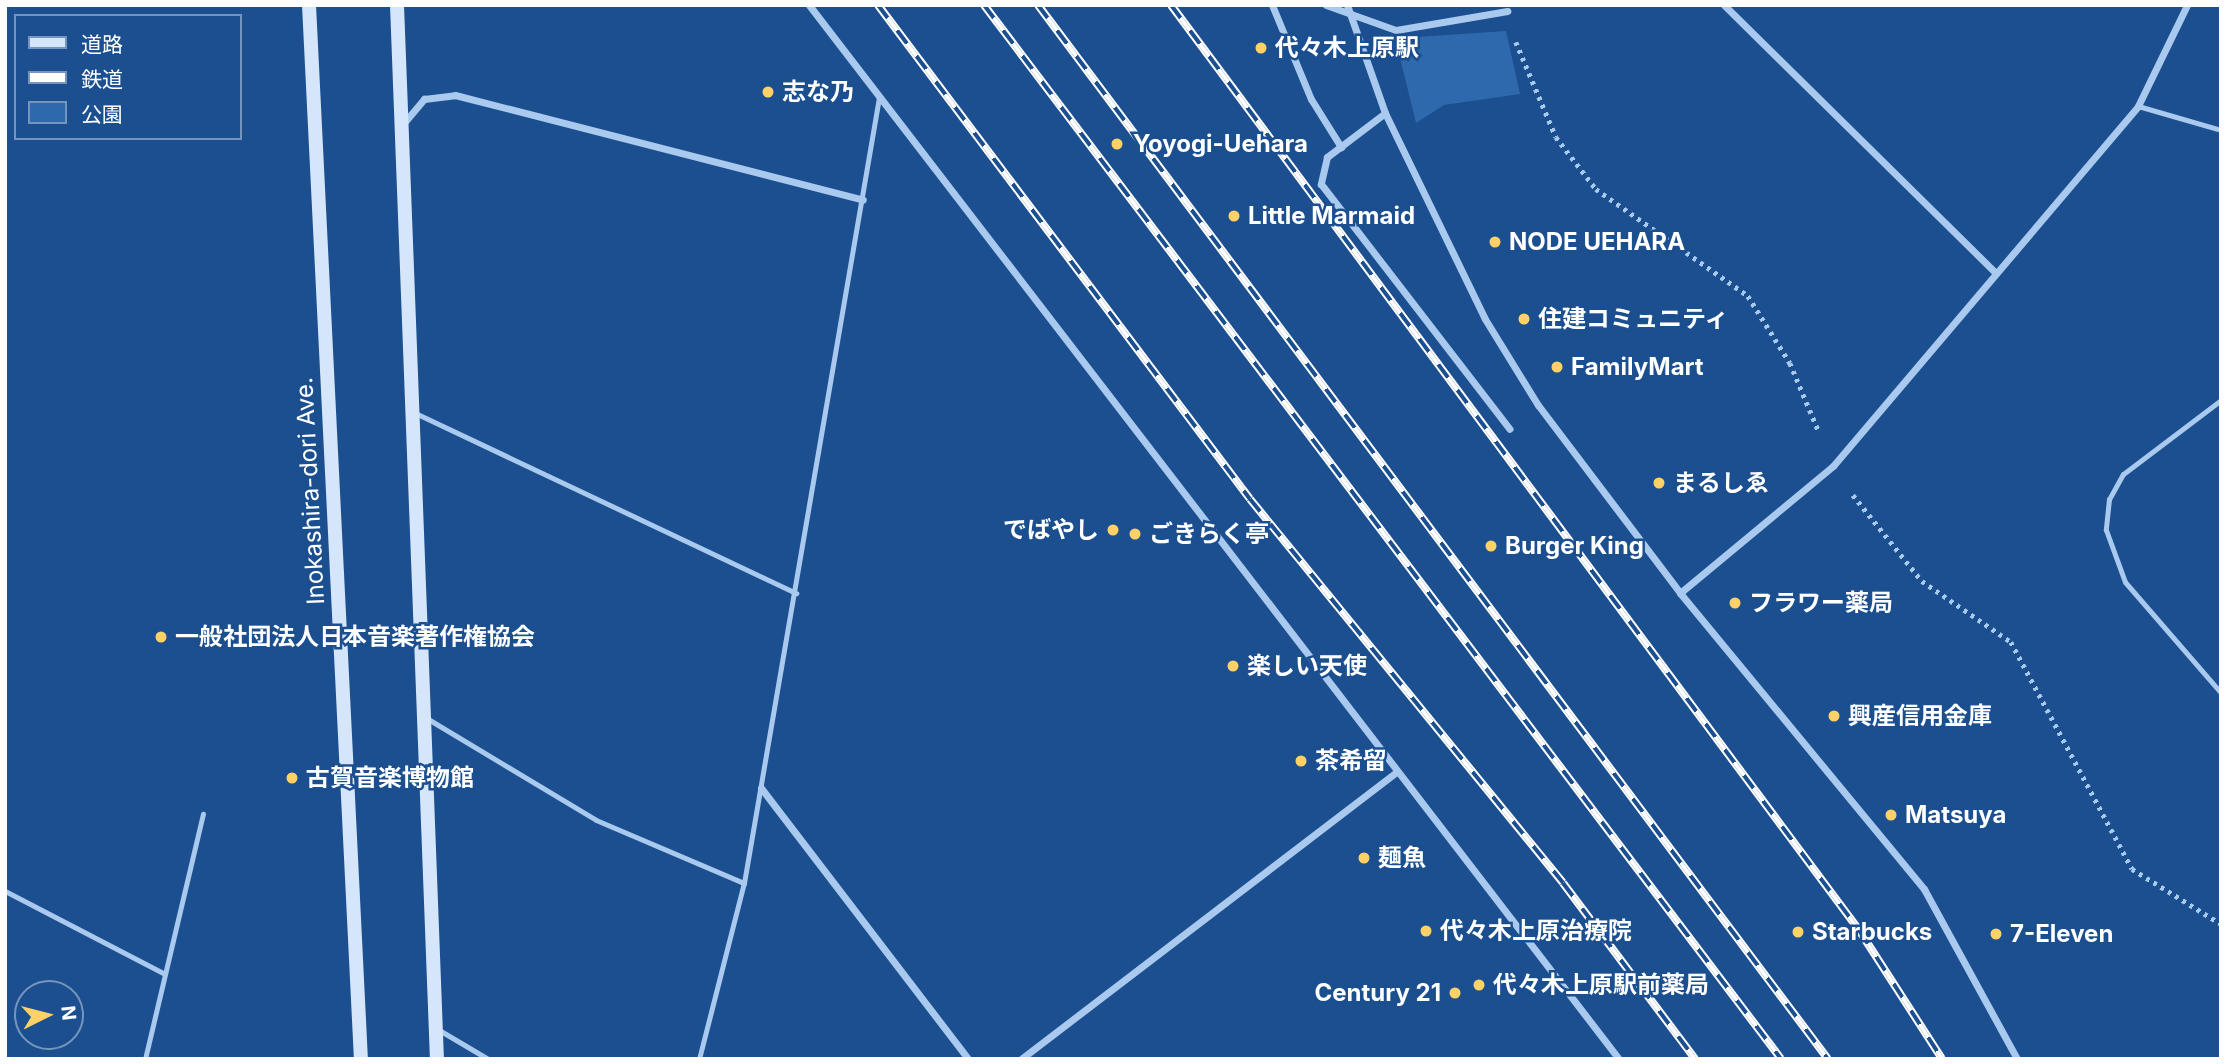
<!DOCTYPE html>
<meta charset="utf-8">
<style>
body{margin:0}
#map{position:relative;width:2226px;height:1064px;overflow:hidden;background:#1b4f8f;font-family:Inter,"Noto Sans JP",sans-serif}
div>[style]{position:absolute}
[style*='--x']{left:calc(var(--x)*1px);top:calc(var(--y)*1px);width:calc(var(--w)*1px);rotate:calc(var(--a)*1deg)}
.green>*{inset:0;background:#2e69ad}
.path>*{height:4.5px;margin-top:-2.25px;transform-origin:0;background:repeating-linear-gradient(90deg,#a9c9ee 0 3.5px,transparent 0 8.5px)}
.service>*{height:5px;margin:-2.5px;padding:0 2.5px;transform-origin:2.5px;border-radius:2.5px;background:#a9c9ee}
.minor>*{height:7px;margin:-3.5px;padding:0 3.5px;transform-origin:3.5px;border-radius:3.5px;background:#a9c9ee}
.secondary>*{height:14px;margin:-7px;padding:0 7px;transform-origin:7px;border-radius:7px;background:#d6e6fa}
.rail>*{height:8px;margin-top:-4px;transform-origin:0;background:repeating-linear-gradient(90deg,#1b4f8f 0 16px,#fff 0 32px);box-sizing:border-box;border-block:2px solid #fff}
.dots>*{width:19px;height:19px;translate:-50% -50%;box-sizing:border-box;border:4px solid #1b4f8f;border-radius:50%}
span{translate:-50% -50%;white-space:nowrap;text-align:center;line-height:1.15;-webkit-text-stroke:5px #1b4f8f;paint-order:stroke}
.poi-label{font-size:24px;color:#fff;font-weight:700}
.left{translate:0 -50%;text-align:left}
.right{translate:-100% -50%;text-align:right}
.street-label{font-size:24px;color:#fff}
.frame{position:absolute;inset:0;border:7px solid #fff;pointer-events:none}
.legend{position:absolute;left:14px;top:14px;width:228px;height:126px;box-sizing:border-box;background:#1b4f8f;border:2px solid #7695bc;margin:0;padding:9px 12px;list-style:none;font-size:21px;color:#fff}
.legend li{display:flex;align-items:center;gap:14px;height:35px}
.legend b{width:35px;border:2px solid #7695bc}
.north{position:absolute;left:14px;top:980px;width:70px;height:70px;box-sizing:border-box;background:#1b4f8f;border:2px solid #7695bc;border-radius:50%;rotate:84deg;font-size:19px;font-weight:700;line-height:28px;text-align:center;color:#fff}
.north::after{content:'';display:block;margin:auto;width:24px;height:32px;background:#ffd166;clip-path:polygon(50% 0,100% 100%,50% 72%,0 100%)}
</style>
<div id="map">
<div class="green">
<i style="clip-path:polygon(1506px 31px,1520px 94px,1444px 105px,1416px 123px,1398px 50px,1417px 37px)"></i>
</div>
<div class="path">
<i style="--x:1516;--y:42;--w:103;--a:67.2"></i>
<i style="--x:1556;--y:137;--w:66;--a:52.4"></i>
<i style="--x:1596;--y:189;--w:186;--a:35.1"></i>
<i style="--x:1748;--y:296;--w:79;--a:57.9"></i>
<i style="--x:1790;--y:363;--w:75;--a:67.2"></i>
<i style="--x:1853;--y:495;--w:110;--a:51.3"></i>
<i style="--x:1922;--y:581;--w:108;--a:34.4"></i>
<i style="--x:2011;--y:642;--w:257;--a:61.9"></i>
<i style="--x:2132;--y:869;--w:105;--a:31.7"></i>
</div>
<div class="service">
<i style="--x:2138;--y:106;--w:86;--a:16.1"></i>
<i style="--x:2221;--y:400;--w:123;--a:142.9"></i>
<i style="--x:2123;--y:474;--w:29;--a:119"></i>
<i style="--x:2109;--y:499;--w:31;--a:96"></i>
<i style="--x:2106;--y:530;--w:55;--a:69.9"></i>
<i style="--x:2125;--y:582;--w:147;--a:49.1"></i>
<i style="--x:413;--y:412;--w:424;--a:25.3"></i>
<i style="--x:428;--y:719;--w:196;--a:31"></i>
<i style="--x:596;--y:820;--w:161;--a:23.1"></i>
<i style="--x:5;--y:891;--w:178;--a:27.4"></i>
<i style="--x:439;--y:1030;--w:57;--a:30.6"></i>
<i style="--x:145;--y:1059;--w:252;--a:-76.7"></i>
<i style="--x:699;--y:1059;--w:182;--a:-75.7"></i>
<i style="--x:744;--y:883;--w:798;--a:-80.25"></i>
</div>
<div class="minor">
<i style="--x:809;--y:5;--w:1329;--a:52.46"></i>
<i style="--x:1272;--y:5;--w:102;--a:67.5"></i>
<i style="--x:1311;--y:99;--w:57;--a:58"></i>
<i style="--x:1326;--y:5;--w:74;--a:19.7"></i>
<i style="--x:1396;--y:30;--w:113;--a:-9.7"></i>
<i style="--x:1347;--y:5;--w:114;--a:70.6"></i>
<i style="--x:1385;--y:113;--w:229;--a:64.1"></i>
<i style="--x:1485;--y:319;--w:101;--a:58.4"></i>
<i style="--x:1538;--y:405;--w:236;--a:52.9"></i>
<i style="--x:1680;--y:593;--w:384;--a:50.5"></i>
<i style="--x:1924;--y:889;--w:194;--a:61.3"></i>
<i style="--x:1724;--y:5;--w:382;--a:44.6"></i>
<i style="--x:1385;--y:113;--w:73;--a:142.8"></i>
<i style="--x:1327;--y:157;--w:28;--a:103"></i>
<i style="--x:1321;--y:184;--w:309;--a:52.4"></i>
<i style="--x:403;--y:124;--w:33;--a:-50"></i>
<i style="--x:424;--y:99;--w:31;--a:-7"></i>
<i style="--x:455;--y:95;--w:421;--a:14.4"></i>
<i style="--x:1680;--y:593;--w:199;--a:-39.7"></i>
<i style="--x:1833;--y:466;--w:472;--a:-49.7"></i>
<i style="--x:2138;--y:106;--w:112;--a:-64.1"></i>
<i style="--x:761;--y:788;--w:341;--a:52.6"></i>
<i style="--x:1021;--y:1059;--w:473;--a:-37.4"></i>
</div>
<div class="secondary">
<i style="--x:309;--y:5;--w:1055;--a:87.18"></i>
<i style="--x:397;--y:5;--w:1055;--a:87.83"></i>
</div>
<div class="rail">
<i style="--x:878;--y:5;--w:618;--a:53.02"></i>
<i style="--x:1250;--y:499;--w:495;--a:50.8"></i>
<i style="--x:1563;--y:883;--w:220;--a:53.1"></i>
<i style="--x:984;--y:5;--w:1321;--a:52.9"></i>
<i style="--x:1038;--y:5;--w:1317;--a:53.15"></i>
<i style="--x:1171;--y:5;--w:1153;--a:53.36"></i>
<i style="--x:1859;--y:930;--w:153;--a:57.2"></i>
</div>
<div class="dots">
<i style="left:1261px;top:48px;background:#ffd166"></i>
<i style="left:768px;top:92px;background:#ffd166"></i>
<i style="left:1117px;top:144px;background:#ffd166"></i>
<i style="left:1234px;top:216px;background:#ffd166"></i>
<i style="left:1495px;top:242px;background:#ffd166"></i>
<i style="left:1524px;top:319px;background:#ffd166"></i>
<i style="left:1557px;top:367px;background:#ffd166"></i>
<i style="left:1659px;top:483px;background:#ffd166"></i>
<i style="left:1113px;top:530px;background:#ffd166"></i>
<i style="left:1135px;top:534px;background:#ffd166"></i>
<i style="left:1491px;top:546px;background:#ffd166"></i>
<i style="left:1735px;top:603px;background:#ffd166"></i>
<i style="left:161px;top:637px;background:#ffd166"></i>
<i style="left:1233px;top:666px;background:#ffd166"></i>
<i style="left:1834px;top:716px;background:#ffd166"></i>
<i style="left:1301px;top:761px;background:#ffd166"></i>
<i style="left:292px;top:778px;background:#ffd166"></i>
<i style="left:1891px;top:815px;background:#ffd166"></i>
<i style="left:1364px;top:858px;background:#ffd166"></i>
<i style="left:1426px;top:931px;background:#ffd166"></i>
<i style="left:1798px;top:932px;background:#ffd166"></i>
<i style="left:1996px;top:934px;background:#ffd166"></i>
<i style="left:1479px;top:985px;background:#ffd166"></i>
<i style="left:1455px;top:993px;background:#ffd166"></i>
</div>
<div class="poi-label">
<span class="left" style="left:1275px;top:48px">代々木上原駅</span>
<span class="left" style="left:782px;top:92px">志な乃</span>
<span class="left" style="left:1133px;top:144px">Yoyogi-Uehara</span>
<span class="left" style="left:1248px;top:216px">Little Marmaid</span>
<span class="left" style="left:1509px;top:242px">NODE UEHARA</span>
<span class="left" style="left:1538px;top:319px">住建コミュニティ</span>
<span class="left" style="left:1571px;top:367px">FamilyMart</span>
<span class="left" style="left:1673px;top:483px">まるしゑ</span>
<span class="right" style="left:1099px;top:530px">でばやし</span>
<span class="left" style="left:1149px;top:534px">ごきらく亭</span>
<span class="left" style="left:1505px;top:546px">Burger King</span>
<span class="left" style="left:1749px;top:603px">フラワー薬局</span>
<span class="left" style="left:175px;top:637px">一般社団法人日本音楽著作権協会</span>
<span class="left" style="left:1247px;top:666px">楽しい天使</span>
<span class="left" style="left:1848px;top:716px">興産信用金庫</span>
<span class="left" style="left:1315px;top:761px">茶希留</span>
<span class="left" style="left:306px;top:778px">古賀音楽博物館</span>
<span class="left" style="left:1905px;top:815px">Matsuya</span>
<span class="left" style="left:1378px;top:858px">麺魚</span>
<span class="left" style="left:1440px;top:931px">代々木上原治療院</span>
<span class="left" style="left:1812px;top:932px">Starbucks</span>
<span class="left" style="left:2010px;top:934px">7-Eleven</span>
<span class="left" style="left:1493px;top:985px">代々木上原駅前薬局</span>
<span class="right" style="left:1441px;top:993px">Century 21</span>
</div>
<div class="street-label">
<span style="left:310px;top:491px;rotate:-93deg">Inokashira-dori Ave.</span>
</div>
<div class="frame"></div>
<ul class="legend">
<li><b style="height:9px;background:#d6e6fa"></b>道路</li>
<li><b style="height:9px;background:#fff"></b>鉄道</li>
<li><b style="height:19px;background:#2e69ad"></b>公園</li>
</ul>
<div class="north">N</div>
</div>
